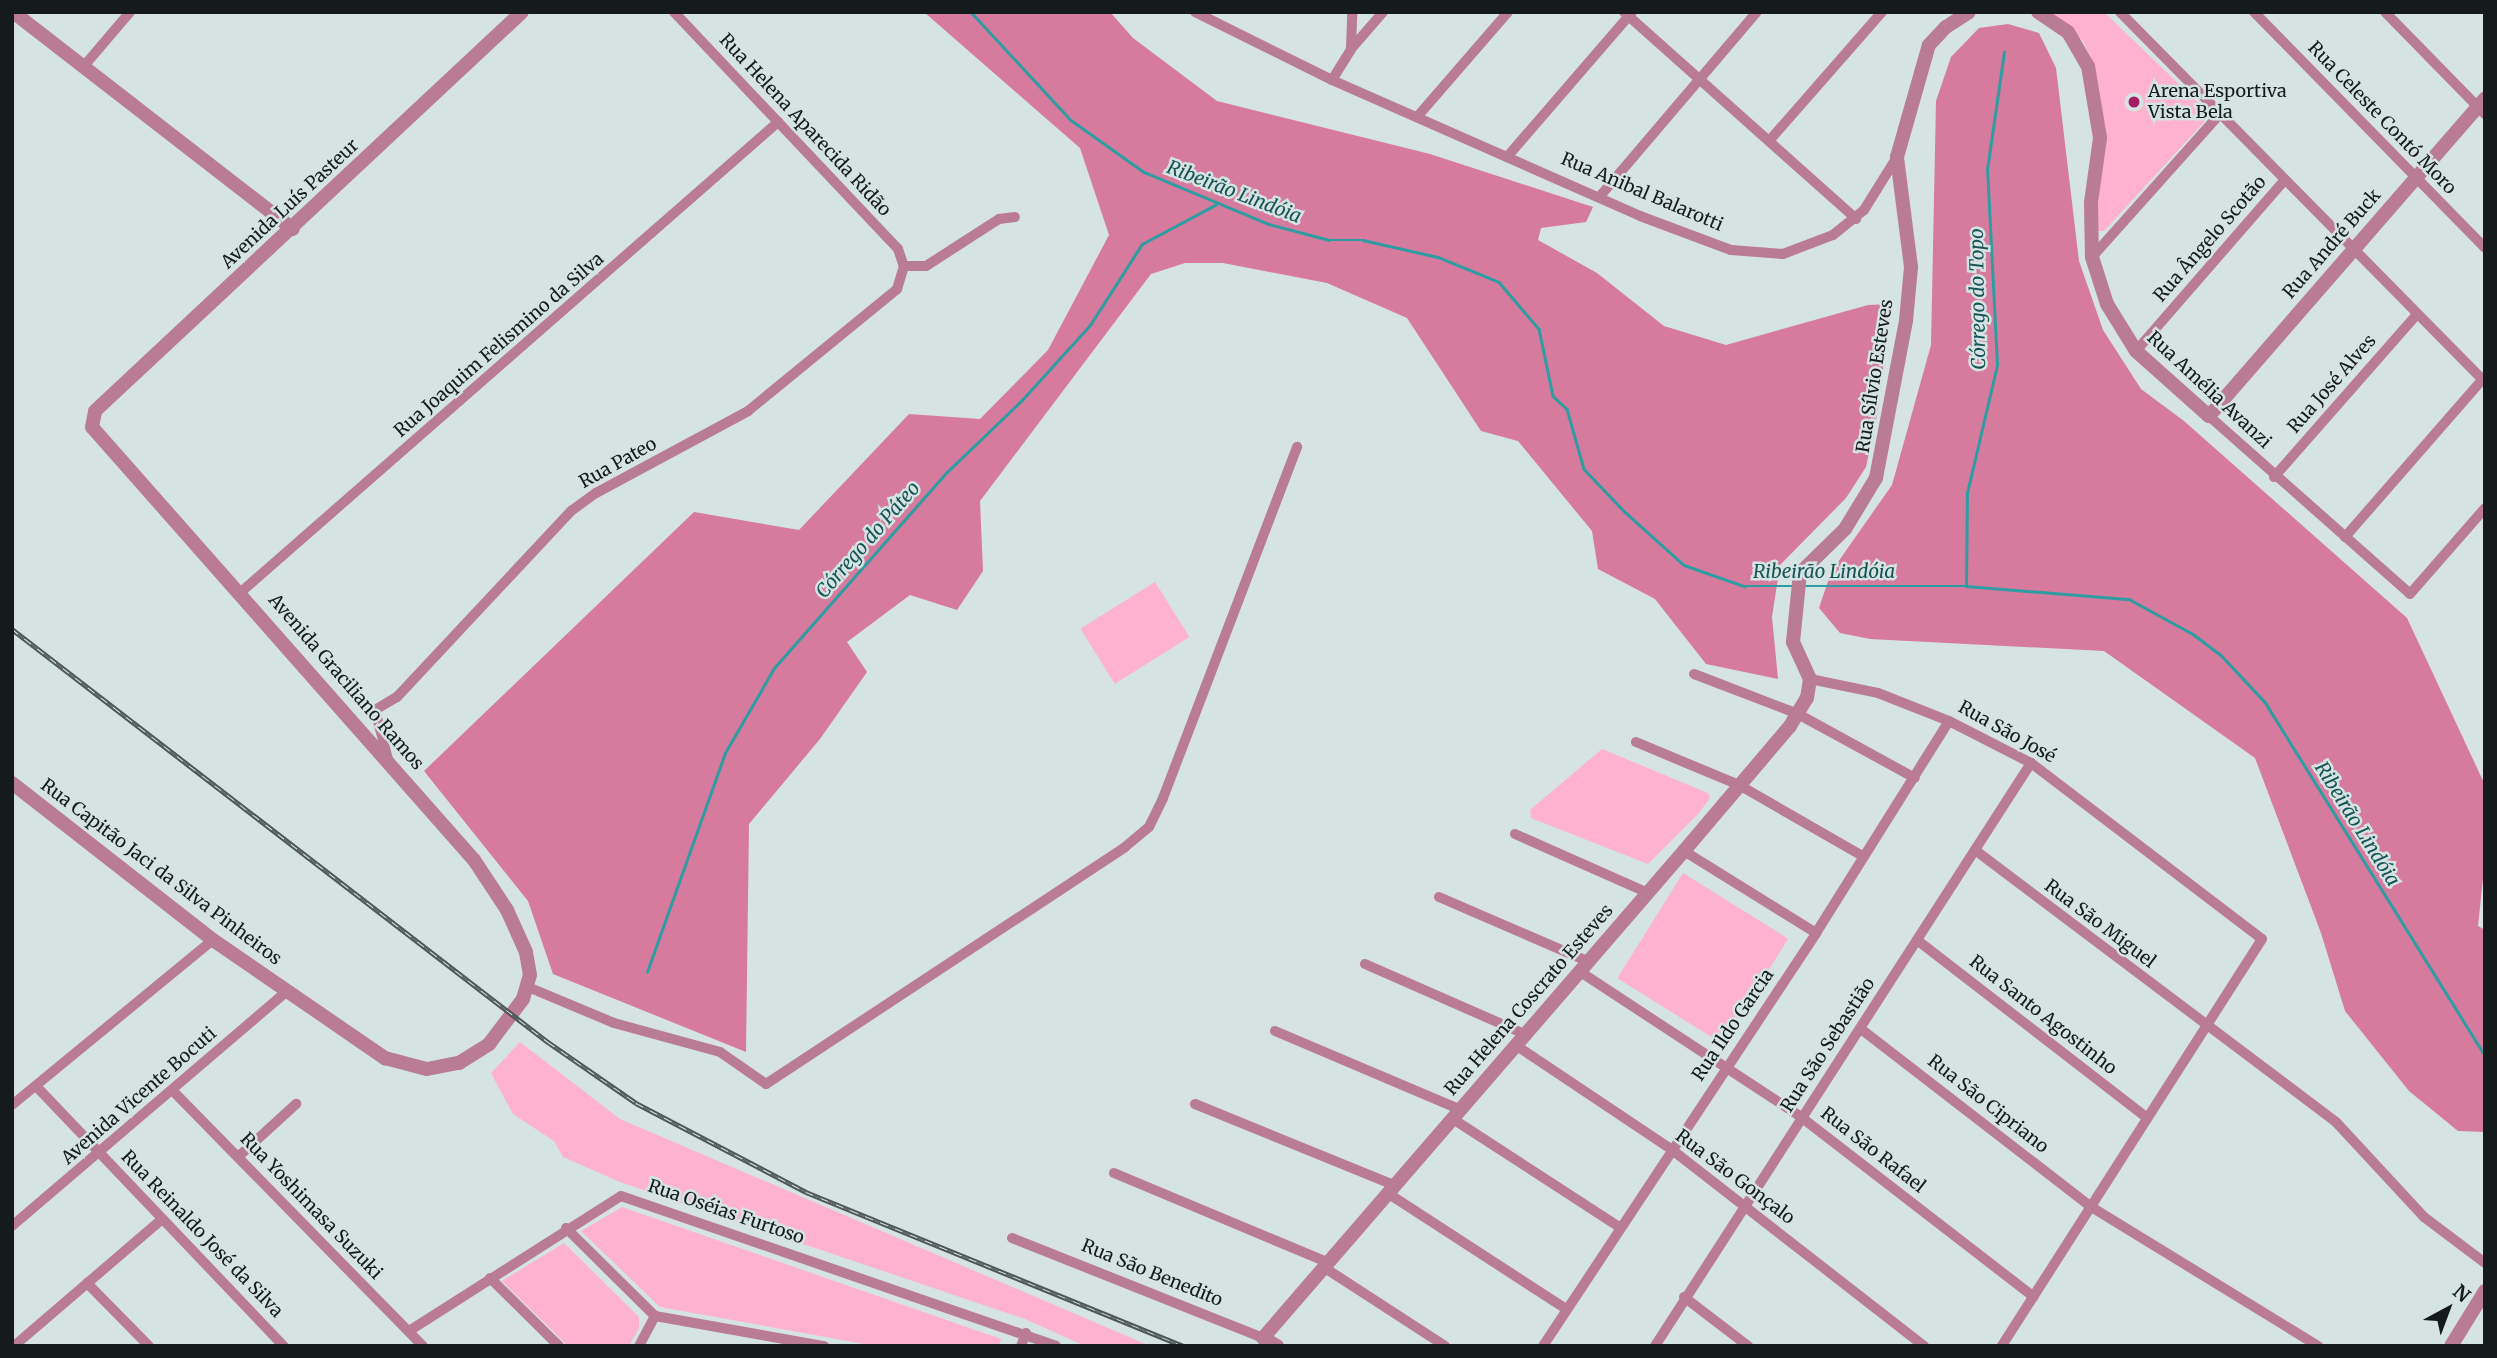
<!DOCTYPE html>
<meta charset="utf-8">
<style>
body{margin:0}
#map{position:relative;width:2497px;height:1358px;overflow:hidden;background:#d5e3e3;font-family:Merriweather,serif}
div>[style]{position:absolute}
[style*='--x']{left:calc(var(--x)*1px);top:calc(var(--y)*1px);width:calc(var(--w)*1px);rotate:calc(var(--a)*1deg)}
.green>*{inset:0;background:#feb2ce;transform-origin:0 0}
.forest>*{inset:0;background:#d67a9e}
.stream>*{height:2.5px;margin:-1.25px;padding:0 1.25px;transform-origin:1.25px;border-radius:1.25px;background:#2e9da1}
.minor>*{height:10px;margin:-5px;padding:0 5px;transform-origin:5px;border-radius:5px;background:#b97c92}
.tertiary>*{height:14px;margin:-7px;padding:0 7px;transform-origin:7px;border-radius:7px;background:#b97c92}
.rail>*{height:5px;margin-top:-2.5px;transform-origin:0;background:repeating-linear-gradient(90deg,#d5e3e3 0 8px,#4e5656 0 16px);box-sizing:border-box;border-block:2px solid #4e5656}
.dots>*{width:19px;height:19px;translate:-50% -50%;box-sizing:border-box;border:4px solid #d5e3e3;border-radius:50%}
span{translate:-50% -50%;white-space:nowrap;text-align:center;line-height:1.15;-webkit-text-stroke:5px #d5e3e3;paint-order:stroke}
.poi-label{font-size:18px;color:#151a1a}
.left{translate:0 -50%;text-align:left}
.street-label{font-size:18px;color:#151a1a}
.water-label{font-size:19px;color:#165355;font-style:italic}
.frame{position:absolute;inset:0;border:14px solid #151a1a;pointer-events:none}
.north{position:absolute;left:2413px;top:1274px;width:70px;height:70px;-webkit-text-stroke:5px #d5e3e3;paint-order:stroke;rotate:41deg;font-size:19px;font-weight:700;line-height:28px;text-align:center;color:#151a1a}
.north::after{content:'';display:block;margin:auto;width:24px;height:32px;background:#151a1a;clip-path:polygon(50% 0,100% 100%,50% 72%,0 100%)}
</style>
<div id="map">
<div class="green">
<i style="clip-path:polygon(2046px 12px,2104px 12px,2206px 110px,2204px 122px,2104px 231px,2097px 231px,2092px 61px,2083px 41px)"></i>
<i style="left:1155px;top:582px;width:65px;height:88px;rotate:58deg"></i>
<i style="clip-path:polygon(1602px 749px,1708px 793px,1710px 798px,1699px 813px,1648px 864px,1531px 818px,1530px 810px)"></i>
<i style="left:1683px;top:873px;width:124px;height:124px;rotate:32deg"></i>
<i style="clip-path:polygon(520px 1042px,620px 1119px,1150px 1346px,1085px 1346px,1025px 1319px,620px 1182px,563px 1157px,554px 1141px,513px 1114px,491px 1073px)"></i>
<i style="clip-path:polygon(622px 1207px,1001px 1339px,999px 1346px,875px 1346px,660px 1307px,581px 1231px)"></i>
<i style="clip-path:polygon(564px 1243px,639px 1317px,639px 1328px,629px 1346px,568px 1346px,502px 1281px)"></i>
</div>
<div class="forest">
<i style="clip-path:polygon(924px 12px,1110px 12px,1133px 38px,1217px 101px,1430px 154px,1593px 207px,1586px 222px,1541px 228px,1538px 240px,1597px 273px,1664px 326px,1726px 345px,1868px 305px,1891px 304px,1878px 410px,1866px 467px,1846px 498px,1780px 565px,1772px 617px,1778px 679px,1706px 664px,1655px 599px,1598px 569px,1592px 531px,1518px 441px,1481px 431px,1407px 318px,1327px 283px,1223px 263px,1185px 263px,1151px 274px,980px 501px,983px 571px,957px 610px,910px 595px,847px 642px,867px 672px,820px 739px,749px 824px,746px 1052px,553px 974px,528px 901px,424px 771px,694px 512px,799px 530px,909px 414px,980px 419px,1048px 350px,1109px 235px,1080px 148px)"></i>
<i style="clip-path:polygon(2008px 24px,2039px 33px,2056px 68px,2079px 261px,2103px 330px,2141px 389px,2184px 421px,2407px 618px,2485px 785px,2485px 860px,2478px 926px,2485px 930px,2485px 1132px,2458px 1131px,2409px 1091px,2345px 1011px,2321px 933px,2255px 758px,2104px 651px,1870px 639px,1840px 633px,1819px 608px,1831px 572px,1892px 485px,1931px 345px,1936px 101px,1951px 57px,1979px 28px)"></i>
</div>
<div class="stream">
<i style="--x:971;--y:12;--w:147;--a:47.2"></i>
<i style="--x:1071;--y:120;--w:90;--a:35.5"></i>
<i style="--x:1144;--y:172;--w:135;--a:22.6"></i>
<i style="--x:1269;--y:224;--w:62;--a:14.9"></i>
<i style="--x:1329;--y:240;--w:34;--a:0"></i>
<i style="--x:1363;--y:240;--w:77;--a:12.8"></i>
<i style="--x:1438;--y:257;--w:66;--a:22.3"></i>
<i style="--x:1499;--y:282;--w:62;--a:49.6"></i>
<i style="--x:1539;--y:329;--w:68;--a:78.2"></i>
<i style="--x:1553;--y:396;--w:19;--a:43"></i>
<i style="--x:1567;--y:409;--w:62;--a:74.2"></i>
<i style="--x:1584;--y:469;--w:59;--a:46.4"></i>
<i style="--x:1625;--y:512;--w:79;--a:41.9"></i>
<i style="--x:1684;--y:565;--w:64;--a:19.3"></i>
<i style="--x:1744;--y:586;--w:49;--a:0"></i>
<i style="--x:1803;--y:586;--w:163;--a:0"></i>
<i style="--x:1966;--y:586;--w:164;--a:4.6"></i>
<i style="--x:2129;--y:599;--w:73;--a:28.7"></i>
<i style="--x:2193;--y:634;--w:34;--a:37"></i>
<i style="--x:2220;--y:654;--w:66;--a:46.8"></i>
<i style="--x:2265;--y:702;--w:416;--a:58.1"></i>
<i style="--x:1966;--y:586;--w:93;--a:-89.4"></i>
<i style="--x:1967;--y:493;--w:131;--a:-76.8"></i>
<i style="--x:1997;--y:365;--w:195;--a:-92.9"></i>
<i style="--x:1987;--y:170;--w:119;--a:-81.8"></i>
<i style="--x:647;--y:972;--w:232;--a:-70.4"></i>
<i style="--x:725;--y:753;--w:98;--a:-60"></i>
<i style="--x:774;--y:668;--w:261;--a:-48.6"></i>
<i style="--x:947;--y:472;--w:104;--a:-43.8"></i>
<i style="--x:1022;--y:400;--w:101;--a:-47.8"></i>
<i style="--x:1090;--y:325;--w:96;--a:-57.3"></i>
<i style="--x:1142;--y:244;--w:83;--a:-28.1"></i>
</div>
<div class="minor">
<i style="--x:674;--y:12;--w:326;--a:46.6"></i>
<i style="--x:898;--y:249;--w:18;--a:71"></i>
<i style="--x:1195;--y:12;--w:153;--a:26.4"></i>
<i style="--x:1332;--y:80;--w:337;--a:23.8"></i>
<i style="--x:1640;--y:216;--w:97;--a:20.5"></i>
<i style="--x:1731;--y:250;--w:52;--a:4.4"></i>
<i style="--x:1783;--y:254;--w:53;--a:-20.8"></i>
<i style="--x:1833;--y:235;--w:40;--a:-39"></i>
<i style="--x:1864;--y:210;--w:62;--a:-58.1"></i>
<i style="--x:1624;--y:12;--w:311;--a:41.7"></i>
<i style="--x:2120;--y:12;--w:520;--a:45.39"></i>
<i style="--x:2254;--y:12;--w:330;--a:45.6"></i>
<i style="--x:2385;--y:12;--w:143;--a:45.6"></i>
<i style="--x:1351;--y:49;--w:49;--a:-49.1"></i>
<i style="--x:84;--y:66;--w:71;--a:-49.6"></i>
<i style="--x:1332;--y:80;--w:36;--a:-58"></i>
<i style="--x:1351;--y:49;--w:37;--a:-88"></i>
<i style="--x:1417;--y:117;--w:139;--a:-49.1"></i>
<i style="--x:1769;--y:141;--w:171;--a:-48.8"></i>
<i style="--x:1507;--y:157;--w:191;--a:-49.2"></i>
<i style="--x:1601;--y:195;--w:240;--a:-49.6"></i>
<i style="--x:2092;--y:257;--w:192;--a:-48.2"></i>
<i style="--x:904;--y:266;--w:22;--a:0"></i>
<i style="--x:926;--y:266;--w:87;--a:-32.8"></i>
<i style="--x:999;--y:219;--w:16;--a:-7"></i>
<i style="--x:2136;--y:351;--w:225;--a:-49"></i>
<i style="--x:2209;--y:416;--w:268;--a:41.5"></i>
<i style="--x:2410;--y:594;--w:114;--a:-48.9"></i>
<i style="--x:2274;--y:477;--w:217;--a:-48.7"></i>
<i style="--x:2345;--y:537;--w:208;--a:-48.9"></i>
<i style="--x:241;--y:592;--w:714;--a:-41.19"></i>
<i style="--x:1694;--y:674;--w:111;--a:21"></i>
<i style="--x:1798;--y:714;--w:133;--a:28.7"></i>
<i style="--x:1810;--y:679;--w:69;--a:11.6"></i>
<i style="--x:1878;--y:693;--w:76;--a:21.5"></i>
<i style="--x:1949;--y:721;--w:92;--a:27.1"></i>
<i style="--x:2031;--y:763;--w:290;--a:37.3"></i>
<i style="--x:2262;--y:939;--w:483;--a:122.6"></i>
<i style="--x:1636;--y:742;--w:112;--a:22.7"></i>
<i style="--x:1739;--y:785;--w:144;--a:29.9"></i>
<i style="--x:388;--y:759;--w:51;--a:-104.9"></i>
<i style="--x:375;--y:710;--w:26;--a:-31"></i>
<i style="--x:397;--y:697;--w:255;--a:-46.9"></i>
<i style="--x:571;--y:511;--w:31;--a:-36"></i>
<i style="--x:596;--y:493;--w:173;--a:-28.3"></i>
<i style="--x:748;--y:411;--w:193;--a:-39.3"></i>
<i style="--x:897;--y:289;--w:24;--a:-73"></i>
<i style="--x:1515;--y:834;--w:145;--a:23.9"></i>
<i style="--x:1975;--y:850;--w:452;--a:37"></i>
<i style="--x:2336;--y:1122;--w:129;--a:47.2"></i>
<i style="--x:2424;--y:1217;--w:76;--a:37"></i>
<i style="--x:1684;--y:851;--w:155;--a:31.8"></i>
<i style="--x:1439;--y:897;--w:161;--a:23.4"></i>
<i style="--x:1917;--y:940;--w:291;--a:37.7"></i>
<i style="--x:1365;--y:964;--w:177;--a:23.7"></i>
<i style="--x:1579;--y:971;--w:266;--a:33.3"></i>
<i style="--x:1801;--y:1117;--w:294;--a:37.7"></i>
<i style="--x:528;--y:987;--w:93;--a:22.7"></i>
<i style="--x:614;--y:1023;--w:110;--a:15.3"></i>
<i style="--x:720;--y:1052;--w:56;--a:34.8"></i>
<i style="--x:766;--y:1084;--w:430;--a:-33.4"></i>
<i style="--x:1125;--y:847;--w:31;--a:-40"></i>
<i style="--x:1149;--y:827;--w:32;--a:-64"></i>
<i style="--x:1163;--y:798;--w:376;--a:-69.1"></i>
<i style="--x:1861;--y:1029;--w:293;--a:37.7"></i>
<i style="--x:2093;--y:1208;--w:264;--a:31.5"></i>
<i style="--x:1275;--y:1031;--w:202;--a:23"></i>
<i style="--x:1517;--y:1046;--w:185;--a:33.8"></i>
<i style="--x:1671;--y:1149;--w:321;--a:37.9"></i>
<i style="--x:36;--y:1086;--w:359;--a:46.4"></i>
<i style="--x:174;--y:1092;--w:356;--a:45.6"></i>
<i style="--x:1195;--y:1104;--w:217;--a:22.2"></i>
<i style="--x:12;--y:1105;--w:260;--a:-39.4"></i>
<i style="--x:1453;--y:1119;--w:198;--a:33"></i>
<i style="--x:238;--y:1157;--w:79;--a:-42.4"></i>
<i style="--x:1114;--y:1173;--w:233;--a:22.7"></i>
<i style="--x:1389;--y:1194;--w:211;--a:33"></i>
<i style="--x:12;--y:1226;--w:362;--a:-40.5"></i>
<i style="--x:566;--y:1228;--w:125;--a:44.7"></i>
<i style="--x:655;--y:1316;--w:172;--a:10.1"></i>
<i style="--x:1012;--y:1238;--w:270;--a:21.7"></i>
<i style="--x:1325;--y:1268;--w:143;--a:33"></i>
<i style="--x:490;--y:1278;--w:97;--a:44.6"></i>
<i style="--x:87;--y:1283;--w:88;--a:45.5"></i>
<i style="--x:1684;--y:1297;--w:81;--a:37.4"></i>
<i style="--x:409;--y:1331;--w:251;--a:-32.5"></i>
<i style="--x:621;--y:1196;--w:460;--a:19"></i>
<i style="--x:14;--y:1346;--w:195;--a:-40.6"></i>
<i style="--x:639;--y:1346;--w:34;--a:-62"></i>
<i style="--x:1021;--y:1346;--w:14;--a:-69"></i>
<i style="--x:1543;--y:1346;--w:495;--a:-56.5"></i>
<i style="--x:1816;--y:933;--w:250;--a:-57.9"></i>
<i style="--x:1655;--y:1346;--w:694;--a:-57.18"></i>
</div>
<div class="tertiary">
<i style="--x:13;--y:12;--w:354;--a:37.8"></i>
<i style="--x:2038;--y:12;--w:36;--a:34"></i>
<i style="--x:2068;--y:32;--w:39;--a:60"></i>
<i style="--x:2088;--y:66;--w:73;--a:80.5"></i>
<i style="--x:2100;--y:138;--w:65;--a:98"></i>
<i style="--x:2091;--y:202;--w:55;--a:89"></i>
<i style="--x:2092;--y:257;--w:49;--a:72.3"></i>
<i style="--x:2107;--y:304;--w:55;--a:58.3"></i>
<i style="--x:2136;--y:351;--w:98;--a:41.7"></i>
<i style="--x:2209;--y:416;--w:421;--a:-49"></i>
<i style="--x:12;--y:783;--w:255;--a:38"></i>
<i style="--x:213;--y:940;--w:209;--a:34.5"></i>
<i style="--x:385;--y:1058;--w:43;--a:14.7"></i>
<i style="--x:427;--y:1069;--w:33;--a:-11"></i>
<i style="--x:459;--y:1063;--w:36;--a:-32"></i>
<i style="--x:489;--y:1044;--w:56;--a:-52.9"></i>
<i style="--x:523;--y:999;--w:25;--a:-74"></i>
<i style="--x:530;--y:975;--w:23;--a:-100"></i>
<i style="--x:526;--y:952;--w:46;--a:-114.3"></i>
<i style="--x:507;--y:910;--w:60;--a:-123.4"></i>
<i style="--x:474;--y:860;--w:577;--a:-131.42"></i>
<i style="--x:92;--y:427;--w:16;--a:-79"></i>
<i style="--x:95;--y:411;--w:584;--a:-43.06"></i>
<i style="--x:1277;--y:1346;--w:16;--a:-150"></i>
<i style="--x:1263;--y:1338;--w:644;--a:-49.16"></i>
<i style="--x:1684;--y:851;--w:164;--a:-49.7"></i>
<i style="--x:1790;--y:726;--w:33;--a:-59"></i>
<i style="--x:1807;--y:698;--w:19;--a:-81"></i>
<i style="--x:1810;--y:679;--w:41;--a:-114.7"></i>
<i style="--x:1793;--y:642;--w:69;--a:-84.2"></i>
<i style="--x:1800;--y:573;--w:63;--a:-44.4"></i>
<i style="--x:1845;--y:529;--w:60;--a:-58.7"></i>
<i style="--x:1876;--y:478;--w:160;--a:-79.2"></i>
<i style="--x:1906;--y:321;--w:54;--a:-84.7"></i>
<i style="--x:1911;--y:267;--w:111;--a:-97.3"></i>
<i style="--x:1897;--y:157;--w:116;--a:-74.1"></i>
<i style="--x:1929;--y:45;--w:25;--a:-47"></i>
<i style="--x:1946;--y:27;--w:27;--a:-33"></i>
<i style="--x:2451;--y:1346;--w:65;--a:-58.3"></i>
</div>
<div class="rail">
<i style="--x:12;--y:629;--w:677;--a:37.62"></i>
<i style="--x:548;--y:1042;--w:107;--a:34.7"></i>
<i style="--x:636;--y:1103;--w:192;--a:27.6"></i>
<i style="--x:806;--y:1192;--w:408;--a:22.2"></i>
</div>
<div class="dots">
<i style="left:2134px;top:102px;background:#a71d63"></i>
</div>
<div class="poi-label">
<span class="left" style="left:2148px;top:102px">Arena Esportiva<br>Vista Bela</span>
</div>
<div class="street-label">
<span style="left:2382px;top:118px;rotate:46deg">Rua Celeste Contó Moro</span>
<span style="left:805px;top:125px;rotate:47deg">Rua Helena Aparecida Ridão</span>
<span style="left:1642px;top:192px;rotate:23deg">Rua Anibal Balarotti</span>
<span style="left:290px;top:204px;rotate:-43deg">Avenida Luís Pasteur</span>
<span style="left:2210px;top:239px;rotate:-49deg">Rua Ângelo Scotão</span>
<span style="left:2332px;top:244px;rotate:-49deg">Rua André Buck</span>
<span style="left:499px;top:345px;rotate:-41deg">Rua Joaquim Felismino da Silva</span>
<span style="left:1875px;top:376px;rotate:-81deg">Rua Sílvio Esteves</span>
<span style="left:2332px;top:384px;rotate:-49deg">Rua José Alves</span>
<span style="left:2209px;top:390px;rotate:43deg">Rua Amélia Avanzi</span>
<span style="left:618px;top:463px;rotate:-29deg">Rua Pateo</span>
<span style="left:346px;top:682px;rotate:49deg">Avenida Graciliano Ramos</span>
<span style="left:2007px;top:732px;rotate:29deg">Rua São José</span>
<span style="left:161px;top:872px;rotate:37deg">Rua Capitão Jaci da Silva Pinheiros</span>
<span style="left:2100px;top:924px;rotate:37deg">Rua São Miguel</span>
<span style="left:1529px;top:1000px;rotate:-49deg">Rua Helena Coscrato Esteves</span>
<span style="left:2043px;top:1015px;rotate:38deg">Rua Santo Agostinho</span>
<span style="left:1733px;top:1025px;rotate:-56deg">Rua Ildo Garcia</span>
<span style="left:1828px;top:1045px;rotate:-57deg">Rua São Sebastião</span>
<span style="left:139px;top:1096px;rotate:-41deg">Avenida Vicente Bocuti</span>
<span style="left:1988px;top:1104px;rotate:38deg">Rua São Cipriano</span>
<span style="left:1873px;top:1150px;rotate:38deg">Rua São Rafael</span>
<span style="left:1735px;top:1177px;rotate:37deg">Rua São Gonçalo</span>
<span style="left:311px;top:1206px;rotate:46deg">Rua Yoshimasa Suzuki</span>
<span style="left:726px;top:1212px;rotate:19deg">Rua Oséias Furtoso</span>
<span style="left:202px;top:1234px;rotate:46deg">Rua Reinaldo José da Silva</span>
<span style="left:1152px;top:1273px;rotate:22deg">Rua São Benedito</span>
</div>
<div class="water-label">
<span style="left:1234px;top:192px;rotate:21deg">Ribeirão Lindóia</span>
<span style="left:1978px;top:299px;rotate:-91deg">Córrego do Topo</span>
<span style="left:868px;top:540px;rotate:-49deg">Córrego do Páteo</span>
<span style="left:1824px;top:572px">Ribeirão Lindóia</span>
<span style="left:2357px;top:824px;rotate:58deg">Ribeirão Lindóia</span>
</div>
<div class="frame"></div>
<div class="north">N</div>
</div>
